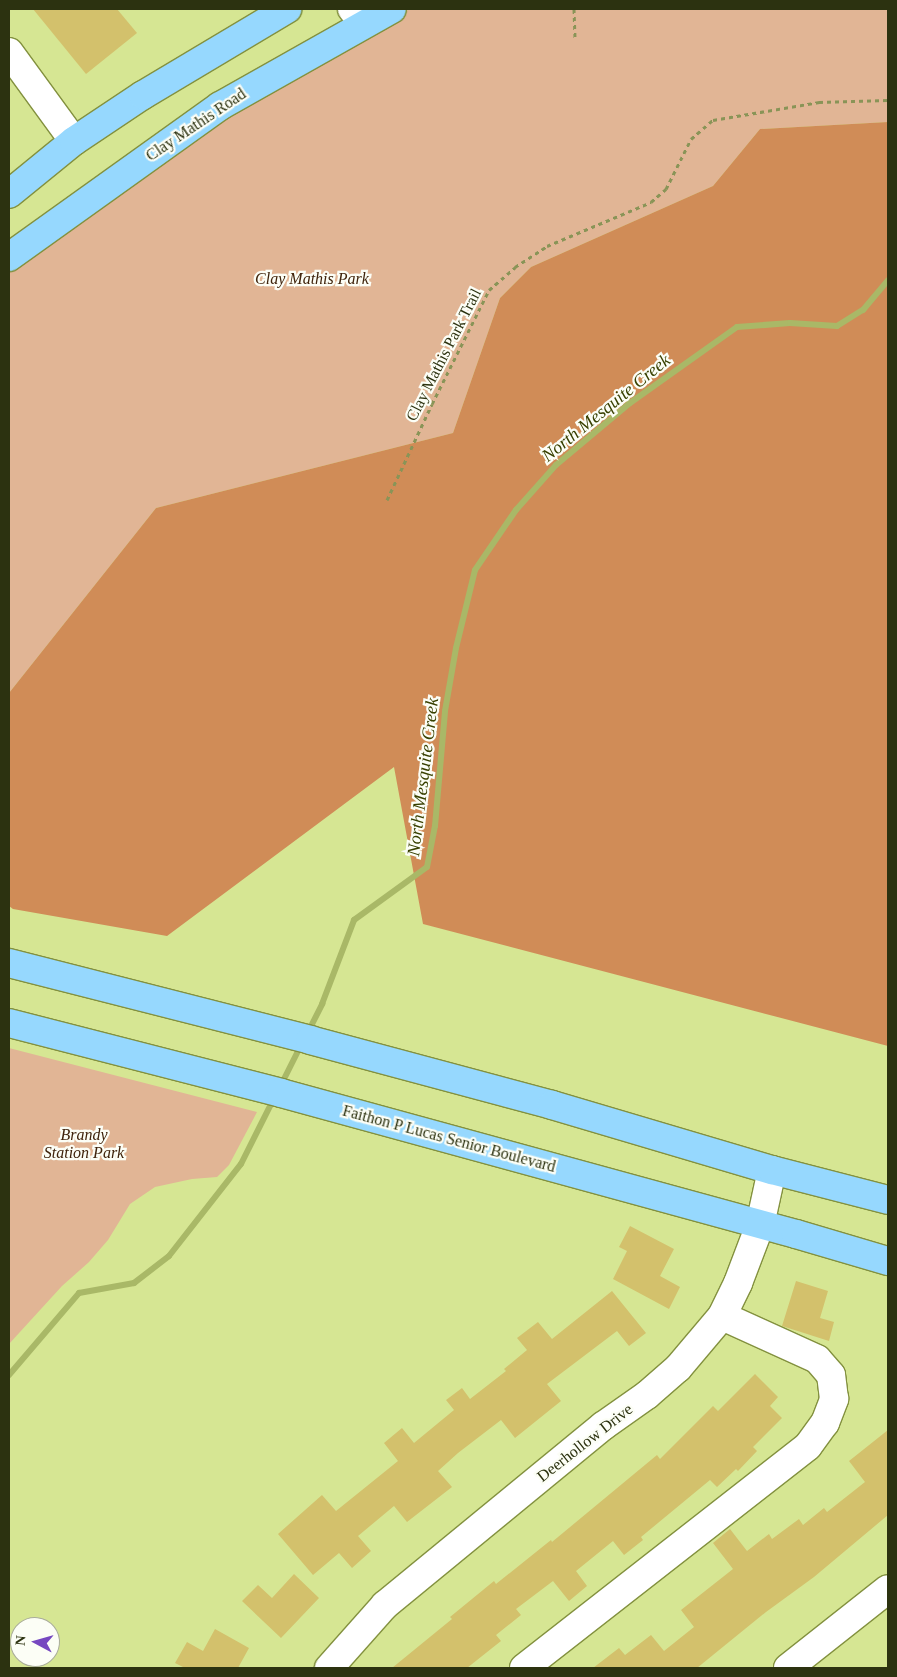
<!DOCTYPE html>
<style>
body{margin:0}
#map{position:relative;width:897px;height:1677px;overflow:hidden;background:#d6e693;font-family:"Times New Roman",serif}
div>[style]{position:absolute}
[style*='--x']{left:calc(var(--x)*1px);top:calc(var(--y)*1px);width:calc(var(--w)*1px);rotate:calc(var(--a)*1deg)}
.green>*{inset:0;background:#e1b595}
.forest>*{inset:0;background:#d08c57}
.stream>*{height:6px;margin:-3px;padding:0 3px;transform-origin:3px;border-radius:3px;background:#a9b867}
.building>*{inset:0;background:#d3c16c}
.path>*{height:3px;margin-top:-1.5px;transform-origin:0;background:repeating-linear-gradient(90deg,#899457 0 4px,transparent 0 8px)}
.roads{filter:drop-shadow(1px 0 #83913f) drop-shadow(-1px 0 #83913f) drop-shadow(0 1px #83913f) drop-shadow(0 -1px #83913f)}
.minor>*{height:28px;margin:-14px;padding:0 14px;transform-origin:14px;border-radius:14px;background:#fff}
.major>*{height:28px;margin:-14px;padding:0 14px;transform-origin:14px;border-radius:14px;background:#96d8fe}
span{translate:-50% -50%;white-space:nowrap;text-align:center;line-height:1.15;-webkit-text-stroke:4.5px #fcfef6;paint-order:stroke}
.street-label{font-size:16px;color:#2c3210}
.park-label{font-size:16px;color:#3f230b;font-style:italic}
.water-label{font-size:18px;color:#384000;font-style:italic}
.frame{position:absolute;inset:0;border:10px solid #2c3210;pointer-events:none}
.north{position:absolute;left:10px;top:1617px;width:50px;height:50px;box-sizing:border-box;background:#fcfef6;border:1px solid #a9ac9a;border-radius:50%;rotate:276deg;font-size:14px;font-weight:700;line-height:20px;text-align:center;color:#2c3210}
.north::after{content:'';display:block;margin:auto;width:18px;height:22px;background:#7648c0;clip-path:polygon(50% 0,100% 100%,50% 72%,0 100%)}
</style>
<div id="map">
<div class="green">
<i style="clip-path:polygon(410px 9px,888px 9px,888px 122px,760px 129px,713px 186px,531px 267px,500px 298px,453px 433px,156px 508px,9px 693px,9px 273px,39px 249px,220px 118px,350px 39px)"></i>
<i style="clip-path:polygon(9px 1048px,257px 1112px,229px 1165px,217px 1177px,192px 1179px,155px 1187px,130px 1204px,108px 1240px,89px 1262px,62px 1286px,9px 1344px)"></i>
</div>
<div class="forest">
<i style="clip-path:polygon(888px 122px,888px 1046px,423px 924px,394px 767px,167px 936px,13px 909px,9px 906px,9px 693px,156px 508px,453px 433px,500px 298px,531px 267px,713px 186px,760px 129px)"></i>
</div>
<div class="stream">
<i style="--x:307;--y:1034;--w:34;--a:-63"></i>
<i style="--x:322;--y:1004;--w:90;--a:-69.1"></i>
<i style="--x:354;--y:920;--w:90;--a:-36"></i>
<i style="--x:427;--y:867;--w:42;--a:-79"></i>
<i style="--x:435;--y:826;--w:115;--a:-85"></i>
<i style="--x:445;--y:711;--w:64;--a:-80.1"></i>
<i style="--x:456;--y:648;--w:80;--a:-76.3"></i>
<i style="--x:475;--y:570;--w:73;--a:-55.7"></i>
<i style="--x:516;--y:510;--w:60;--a:-48.4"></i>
<i style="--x:556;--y:465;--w:97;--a:-40"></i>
<i style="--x:630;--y:403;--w:131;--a:-35.4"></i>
<i style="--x:737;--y:327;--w:53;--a:-4.3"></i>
<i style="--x:790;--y:323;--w:47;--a:3.7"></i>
<i style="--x:837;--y:326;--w:31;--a:-32"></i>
<i style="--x:863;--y:310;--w:39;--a:-50"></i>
<i style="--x:280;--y:1087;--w:47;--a:-63.4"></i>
<i style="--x:9;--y:1375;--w:108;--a:-49.5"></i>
<i style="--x:79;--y:1293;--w:56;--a:-10.3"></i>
<i style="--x:134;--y:1283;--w:44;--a:-37.6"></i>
<i style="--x:169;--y:1256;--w:117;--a:-52"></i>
<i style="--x:241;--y:1164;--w:74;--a:-63.4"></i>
</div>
<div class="building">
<i style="clip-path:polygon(33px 9px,117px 9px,137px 33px,86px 74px)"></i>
<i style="clip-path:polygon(630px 1226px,674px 1249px,660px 1276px,680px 1287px,669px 1309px,613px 1279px,627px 1251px,619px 1247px)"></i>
<i style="clip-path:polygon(796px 1281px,828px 1291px,820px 1318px,834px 1322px,829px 1341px,782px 1326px)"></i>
<i style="clip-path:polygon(612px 1291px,646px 1333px,629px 1346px,617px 1331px,547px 1384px,561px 1401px,515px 1438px,501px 1420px,458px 1453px,438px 1471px,452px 1487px,407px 1522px,394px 1506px,358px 1536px,371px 1551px,352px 1568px,339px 1553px,313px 1575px,278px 1534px,322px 1495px,336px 1511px,398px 1461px,384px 1443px,402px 1428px,414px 1443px,454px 1410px,446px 1400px,462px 1388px,470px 1399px,506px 1371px,504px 1369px,527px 1350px,517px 1338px,538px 1322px,552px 1339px)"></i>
<i style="clip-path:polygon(755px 1374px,778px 1397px,770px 1406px,782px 1418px,753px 1447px,757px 1451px,738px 1471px,736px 1469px,717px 1487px,710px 1480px,641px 1537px,643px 1540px,624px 1555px,613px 1541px,576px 1571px,587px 1586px,569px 1601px,553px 1581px,516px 1609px,521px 1615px,496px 1635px,501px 1641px,467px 1668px,392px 1668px,452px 1619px,450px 1617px,494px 1581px,496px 1584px,551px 1540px,552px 1542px,657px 1455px,660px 1459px,713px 1406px,718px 1411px)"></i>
<i style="clip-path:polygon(888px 1430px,888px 1515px,814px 1577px,766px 1612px,697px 1668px,593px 1668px,619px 1648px,625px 1655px,651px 1635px,664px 1651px,694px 1627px,681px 1610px,733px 1569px,713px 1543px,730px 1529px,747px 1551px,769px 1534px,772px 1539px,799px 1519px,803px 1525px,824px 1508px,827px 1512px,865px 1482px,849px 1461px)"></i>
<i style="clip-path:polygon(294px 1574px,319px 1598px,281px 1638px,242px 1601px,258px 1585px,272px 1598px)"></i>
<i style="clip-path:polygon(215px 1629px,249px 1648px,238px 1668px,185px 1668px,175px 1663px,187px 1642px,203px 1651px)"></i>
</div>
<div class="path">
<i style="--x:574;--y:9;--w:31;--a:88"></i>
<i style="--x:387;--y:500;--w:106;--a:-64.9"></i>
<i style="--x:432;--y:404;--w:127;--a:-63.4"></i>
<i style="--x:489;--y:290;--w:35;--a:-41"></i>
<i style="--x:515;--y:267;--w:38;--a:-33"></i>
<i style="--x:547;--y:246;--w:113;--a:-22.9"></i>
<i style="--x:651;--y:202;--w:20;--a:-41"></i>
<i style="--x:666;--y:189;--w:56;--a:-63.4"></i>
<i style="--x:691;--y:139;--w:29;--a:-41"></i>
<i style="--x:713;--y:120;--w:108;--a:-9.6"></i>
<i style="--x:819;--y:102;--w:69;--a:-1.7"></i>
</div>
<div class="roads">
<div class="minor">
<i style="--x:352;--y:9;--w:18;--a:52"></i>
<i style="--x:9;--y:52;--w:110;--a:53.9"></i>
<i style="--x:329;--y:1668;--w:84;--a:-48.4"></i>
<i style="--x:385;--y:1605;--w:282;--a:-39.4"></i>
<i style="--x:603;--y:1426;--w:54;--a:-35.2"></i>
<i style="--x:647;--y:1395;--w:41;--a:-41.1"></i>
<i style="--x:678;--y:1368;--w:68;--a:-49.8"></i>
<i style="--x:722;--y:1316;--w:37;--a:-64"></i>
<i style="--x:738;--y:1283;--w:62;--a:-69.2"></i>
<i style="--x:760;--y:1225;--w:56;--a:-77.7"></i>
<i style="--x:524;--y:1668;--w:360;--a:-38"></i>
<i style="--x:808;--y:1446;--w:29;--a:-54"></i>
<i style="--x:825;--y:1423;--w:26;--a:-69"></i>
<i style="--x:834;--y:1399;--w:24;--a:-97"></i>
<i style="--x:831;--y:1375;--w:21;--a:-131"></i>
<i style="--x:817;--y:1359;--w:104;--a:-155.6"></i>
<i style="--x:788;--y:1668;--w:127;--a:-38.3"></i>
</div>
<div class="major">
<i style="--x:9;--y:194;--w:84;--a:-39.2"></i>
<i style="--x:74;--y:141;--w:83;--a:-33.7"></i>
<i style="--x:143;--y:95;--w:168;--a:-30.8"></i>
<i style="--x:9;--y:257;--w:259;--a:-35.6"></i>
<i style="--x:220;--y:106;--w:197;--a:-29.4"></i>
<i style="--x:9;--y:963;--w:311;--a:14.3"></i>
<i style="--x:310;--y:1040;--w:251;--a:15"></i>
<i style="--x:552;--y:1105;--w:229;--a:16.5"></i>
<i style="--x:772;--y:1170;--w:120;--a:14.5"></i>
<i style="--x:9;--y:1023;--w:281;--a:14.4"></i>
<i style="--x:281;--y:1093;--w:534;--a:15.31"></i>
<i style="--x:796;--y:1234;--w:96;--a:16.4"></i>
</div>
</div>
<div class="street-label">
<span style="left:196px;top:125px;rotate:-34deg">Clay Mathis Road</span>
<span style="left:444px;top:355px;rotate:-63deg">Clay Mathis Park Trail</span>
<span style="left:449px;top:1139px;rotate:15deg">Faithon P Lucas Senior Boulevard</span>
<span style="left:585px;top:1443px;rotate:-38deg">Deerhollow Drive</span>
</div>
<div class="park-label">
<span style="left:312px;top:279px">Clay Mathis Park</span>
<span style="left:84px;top:1144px">Brandy<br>Station Park</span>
</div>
<div class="water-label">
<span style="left:606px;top:408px;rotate:-39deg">North Mesquite Creek</span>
<span style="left:423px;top:777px;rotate:-83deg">North Mesquite Creek</span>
</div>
<div class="frame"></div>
<div class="north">N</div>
</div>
